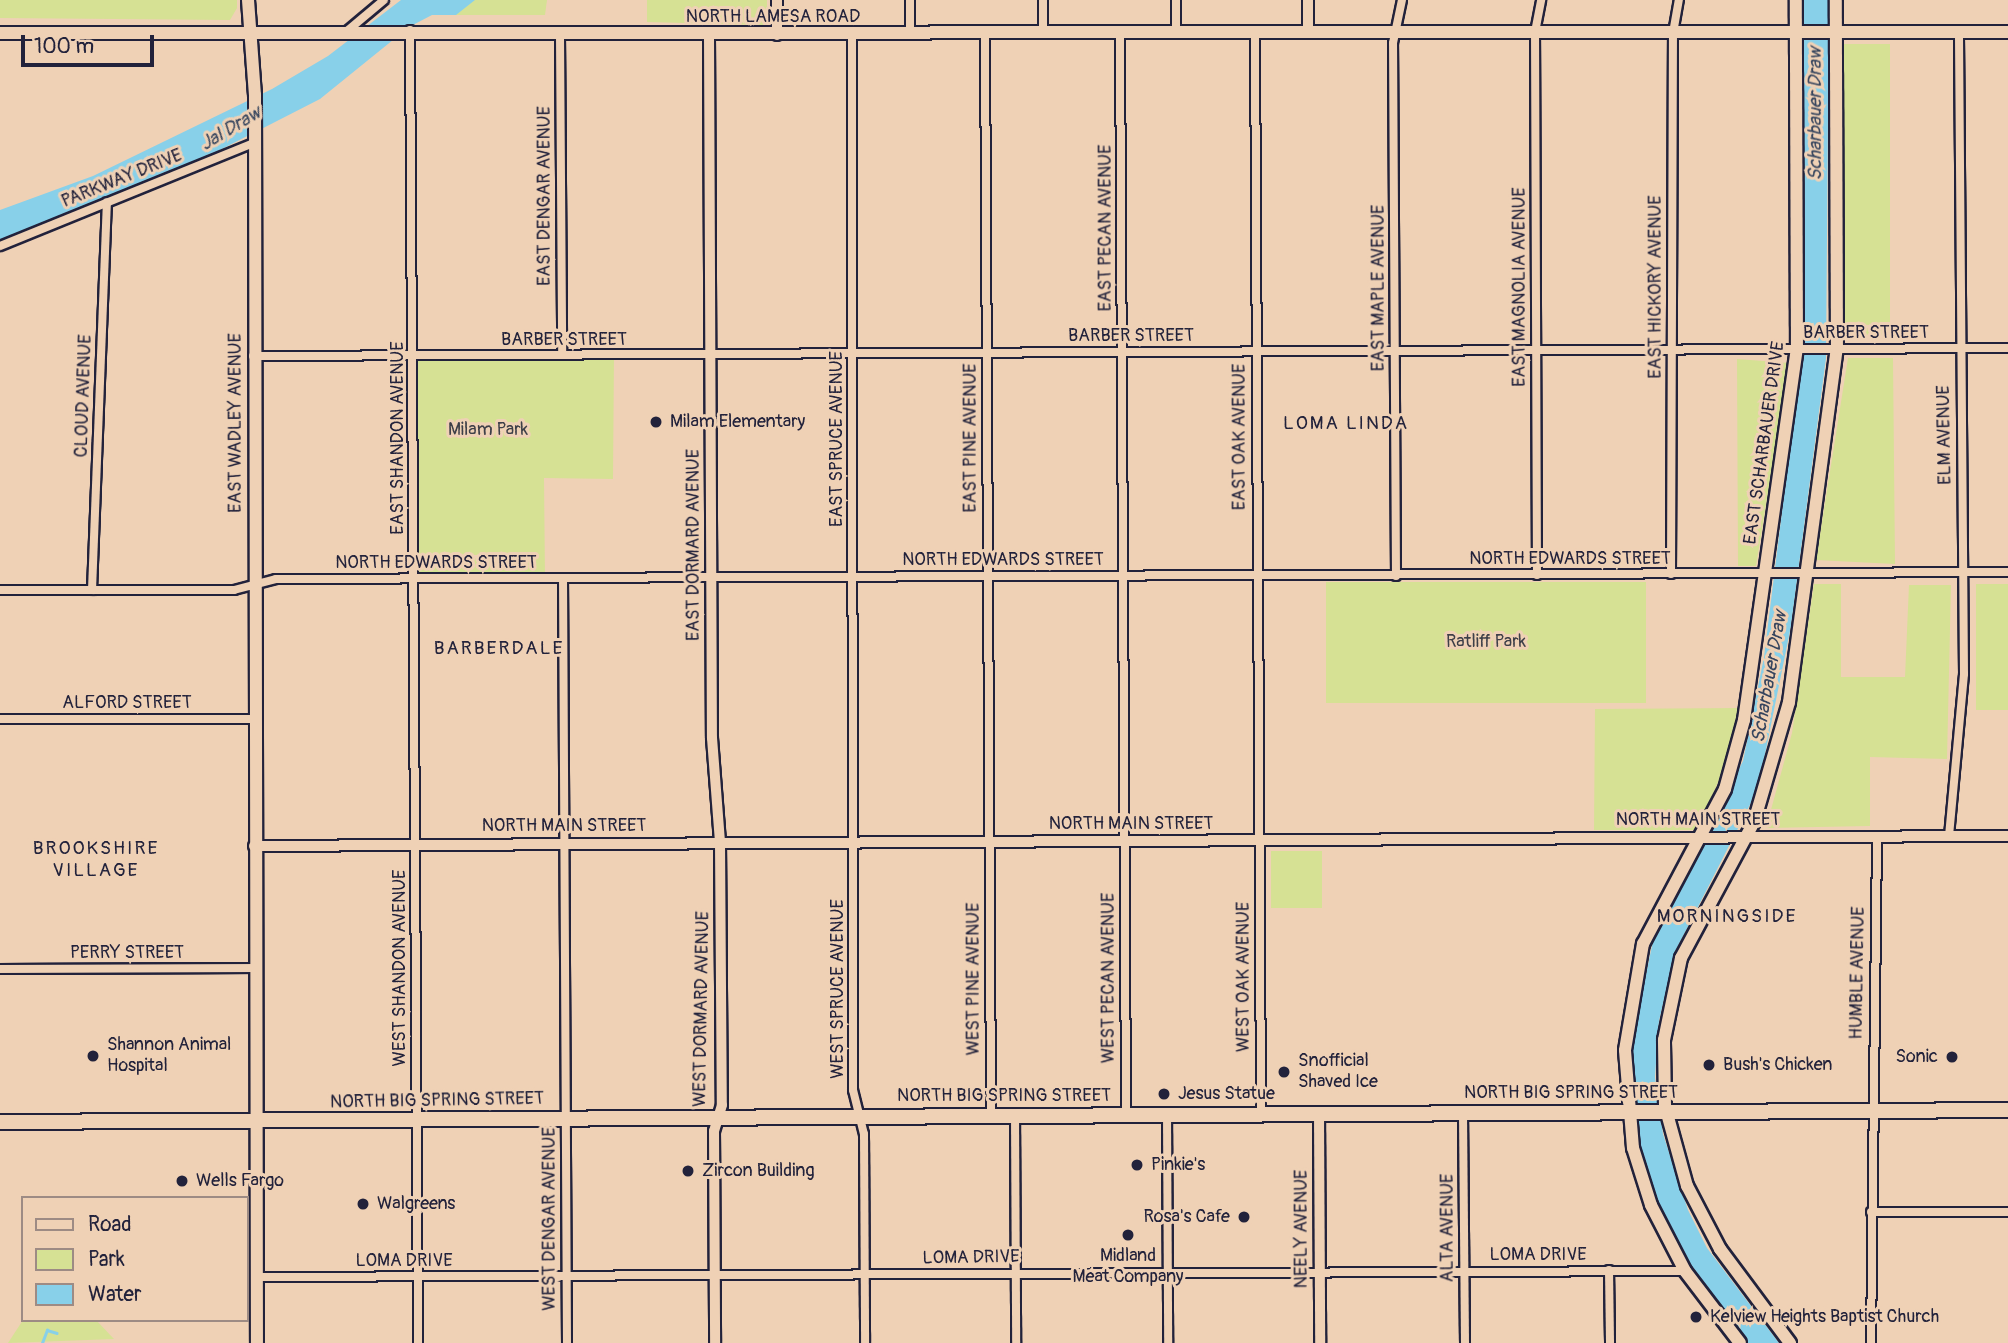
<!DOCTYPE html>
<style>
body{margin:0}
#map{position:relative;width:2008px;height:1343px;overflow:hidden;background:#efd1b5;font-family:Pangolin,sans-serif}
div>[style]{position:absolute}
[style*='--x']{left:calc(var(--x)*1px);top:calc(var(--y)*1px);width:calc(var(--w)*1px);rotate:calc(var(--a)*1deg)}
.green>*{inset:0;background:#d6e194;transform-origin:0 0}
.water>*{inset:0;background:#88d0e9}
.stream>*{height:2.5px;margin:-1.25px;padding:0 1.25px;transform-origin:1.25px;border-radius:1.25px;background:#88d0e9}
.roads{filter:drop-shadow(2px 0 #22223b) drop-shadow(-2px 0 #22223b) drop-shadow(0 2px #22223b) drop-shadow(0 -2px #22223b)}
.minor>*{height:8px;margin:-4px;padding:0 4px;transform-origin:4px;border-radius:4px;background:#efd1b5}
.tertiary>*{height:10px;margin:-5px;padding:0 5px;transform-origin:5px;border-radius:5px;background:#efd1b5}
.secondary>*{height:12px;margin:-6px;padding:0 6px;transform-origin:6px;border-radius:6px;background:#efd1b5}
.trunk>*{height:14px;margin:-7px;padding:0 7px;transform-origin:7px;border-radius:7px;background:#efd1b5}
.dots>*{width:19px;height:19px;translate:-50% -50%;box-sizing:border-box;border:4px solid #efd1b5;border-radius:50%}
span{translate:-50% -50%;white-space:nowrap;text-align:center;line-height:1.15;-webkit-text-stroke:6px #efd1b5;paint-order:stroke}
.street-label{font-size:18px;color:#22223b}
.poi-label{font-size:18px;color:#22223b}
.left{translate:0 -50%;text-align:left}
.right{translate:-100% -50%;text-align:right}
.park-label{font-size:18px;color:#3d3f48}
.water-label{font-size:19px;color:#36455e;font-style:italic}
.neighbourhood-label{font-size:19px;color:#22223b;letter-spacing:2px}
.legend{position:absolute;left:21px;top:1196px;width:228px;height:126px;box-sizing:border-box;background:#efd1b5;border:2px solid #9d8b84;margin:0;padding:9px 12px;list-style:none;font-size:21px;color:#22223b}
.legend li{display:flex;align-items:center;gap:14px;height:35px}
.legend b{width:35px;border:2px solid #9d8b84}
.scale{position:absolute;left:21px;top:35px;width:133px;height:32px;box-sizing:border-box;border:4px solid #22223b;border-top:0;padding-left:9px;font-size:21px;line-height:24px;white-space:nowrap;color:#22223b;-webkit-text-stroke:5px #efd1b5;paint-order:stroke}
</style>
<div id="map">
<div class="green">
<i style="clip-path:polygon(0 0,237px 0,237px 8px,230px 20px,0 18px)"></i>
<i style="clip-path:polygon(401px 0,547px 0,545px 15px,432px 15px)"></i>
<i style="clip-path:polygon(647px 0,767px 0,767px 19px,763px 25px,647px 22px)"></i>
<i style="left:1843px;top:44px;width:47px;height:291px"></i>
<i style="clip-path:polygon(614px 355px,613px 479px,544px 478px,545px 578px,415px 578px,413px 356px)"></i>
<i style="clip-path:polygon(1848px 358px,1893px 358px,1895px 564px,1816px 560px)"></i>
<i style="clip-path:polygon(1737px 359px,1789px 363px,1756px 566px,1738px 566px)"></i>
<i style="left:1326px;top:582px;width:320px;height:121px"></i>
<i style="clip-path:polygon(1814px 584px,1841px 584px,1841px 677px,1905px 677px,1909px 585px,1951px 585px,1947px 759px,1870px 757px,1870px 826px,1766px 828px,1792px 733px)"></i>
<i style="left:1976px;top:584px;width:32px;height:126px"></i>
<i style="clip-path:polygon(1739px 708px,1730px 755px,1697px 830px,1594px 830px,1595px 709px)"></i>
<i style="left:1322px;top:851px;width:57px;height:51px;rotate:90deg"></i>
<i style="clip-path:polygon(23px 1320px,96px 1320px,114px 1339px,8px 1343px)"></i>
</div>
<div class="water">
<i style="clip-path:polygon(401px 0,475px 0,456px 15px,432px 15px,409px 27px,320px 99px,216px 152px,0 242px,0 210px,93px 176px,272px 89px,328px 56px)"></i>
<i style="clip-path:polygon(1804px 0,1829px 0,1826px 358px,1791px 626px,1758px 789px,1676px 950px,1659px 1021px,1655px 1077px,1663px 1134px,1688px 1210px,1707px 1248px,1779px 1343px,1748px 1343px,1690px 1269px,1662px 1218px,1637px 1135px,1631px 1044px,1655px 932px,1743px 761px,1764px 657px,1801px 358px)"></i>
</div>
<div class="stream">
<i style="--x:42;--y:1343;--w:14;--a:-69"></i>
<i style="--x:47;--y:1330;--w:10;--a:17"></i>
</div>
<div class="roads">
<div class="minor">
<i style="--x:910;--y:0;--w:33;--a:90"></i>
<i style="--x:1043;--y:0;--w:34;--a:90"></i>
<i style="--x:1176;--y:0;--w:33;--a:90"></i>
<i style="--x:410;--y:30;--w:1313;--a:89.65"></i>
<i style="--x:347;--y:31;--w:48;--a:-40"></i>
<i style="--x:1120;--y:33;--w:1082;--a:89.68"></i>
<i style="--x:1255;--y:33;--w:1082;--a:89.68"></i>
<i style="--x:852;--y:34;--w:1056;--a:89.95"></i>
<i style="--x:853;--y:1090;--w:45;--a:76"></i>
<i style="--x:864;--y:1134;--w:209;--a:89.7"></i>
<i style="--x:985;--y:34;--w:1082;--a:89.68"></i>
<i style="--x:560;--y:36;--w:319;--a:89.6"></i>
<i style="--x:0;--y:246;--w:276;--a:-22.1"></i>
<i style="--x:253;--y:356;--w:1755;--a:-0.26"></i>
<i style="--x:1671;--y:574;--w:541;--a:-89.79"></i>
<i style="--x:1673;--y:33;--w:34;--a:-80"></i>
<i style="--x:1537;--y:575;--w:543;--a:-90.21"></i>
<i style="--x:1535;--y:32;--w:33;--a:-79"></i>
<i style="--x:1396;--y:576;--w:533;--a:-90.32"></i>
<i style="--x:1393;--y:43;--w:44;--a:-78.2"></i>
<i style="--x:563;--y:578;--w:765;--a:89.7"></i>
<i style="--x:0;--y:590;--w:234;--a:0"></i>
<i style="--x:234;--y:590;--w:43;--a:-14.7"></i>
<i style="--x:276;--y:579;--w:1732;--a:-0.23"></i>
<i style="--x:92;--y:590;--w:388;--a:-87.8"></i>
<i style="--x:0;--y:719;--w:254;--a:0"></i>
<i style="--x:1949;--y:836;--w:163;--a:-84.7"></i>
<i style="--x:1964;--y:674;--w:642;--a:-90.45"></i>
<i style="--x:0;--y:969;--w:255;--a:-0.2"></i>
<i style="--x:1463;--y:1114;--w:229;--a:89.5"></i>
<i style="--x:1167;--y:1115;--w:228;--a:89.7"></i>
<i style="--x:1015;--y:1116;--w:227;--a:89.7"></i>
<i style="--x:1871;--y:1212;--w:137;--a:0"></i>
<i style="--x:1609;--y:1270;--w:73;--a:89.2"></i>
<i style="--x:257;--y:1277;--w:1428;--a:-0.24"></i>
<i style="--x:1871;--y:1343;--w:506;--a:-89.32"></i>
</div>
<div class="tertiary">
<i style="--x:777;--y:0;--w:35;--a:90"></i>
<i style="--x:1308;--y:0;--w:33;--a:90"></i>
<i style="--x:709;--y:36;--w:702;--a:89.76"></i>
<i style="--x:712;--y:738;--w:105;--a:85.6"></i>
<i style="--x:720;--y:843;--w:262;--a:89.6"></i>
<i style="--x:722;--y:1105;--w:27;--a:107"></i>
<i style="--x:714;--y:1131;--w:212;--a:89.7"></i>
<i style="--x:254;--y:846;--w:1754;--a:-0.33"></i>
<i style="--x:1319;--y:1114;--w:229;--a:89.7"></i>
</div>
<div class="secondary">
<i style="--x:248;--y:0;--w:95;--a:85.8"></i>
<i style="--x:255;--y:95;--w:1248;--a:89.91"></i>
<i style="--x:0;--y:33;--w:2008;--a:-0.03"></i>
<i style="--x:1740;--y:1343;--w:91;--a:-127.4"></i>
<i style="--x:1685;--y:1271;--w:74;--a:-117.3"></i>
<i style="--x:1651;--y:1205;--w:60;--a:-107.5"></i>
<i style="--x:1633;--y:1148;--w:98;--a:-94.7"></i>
<i style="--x:1625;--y:1050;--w:108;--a:-80.4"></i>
<i style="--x:1643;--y:944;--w:175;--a:-62.1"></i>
<i style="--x:1725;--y:789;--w:72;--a:-74.6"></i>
<i style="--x:1744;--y:720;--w:375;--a:-81.9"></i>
<i style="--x:1797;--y:349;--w:349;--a:-90.2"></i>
<i style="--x:1790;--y:1343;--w:117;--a:-126.7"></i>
<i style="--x:1720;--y:1249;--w:71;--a:-117.6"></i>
<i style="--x:1687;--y:1186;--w:83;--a:-105.4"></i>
<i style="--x:1665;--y:1106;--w:66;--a:-90.9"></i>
<i style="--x:1664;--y:1040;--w:84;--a:-78.3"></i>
<i style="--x:1681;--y:958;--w:154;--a:-61.8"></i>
<i style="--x:1754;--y:822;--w:125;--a:-73.7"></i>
<i style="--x:1789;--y:702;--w:356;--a:-82.3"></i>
<i style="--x:1837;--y:349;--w:349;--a:-90.2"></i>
</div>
<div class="trunk">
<i style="--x:0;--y:1122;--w:2008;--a:-0.34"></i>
</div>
</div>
<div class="dots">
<i style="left:656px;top:422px;background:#22223b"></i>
<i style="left:93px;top:1056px;background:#22223b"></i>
<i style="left:1952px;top:1057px;background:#22223b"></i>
<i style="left:1709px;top:1065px;background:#22223b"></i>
<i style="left:1284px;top:1072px;background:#22223b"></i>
<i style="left:1164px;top:1094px;background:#22223b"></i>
<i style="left:1137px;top:1165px;background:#22223b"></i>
<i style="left:688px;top:1171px;background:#22223b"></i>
<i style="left:182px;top:1181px;background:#22223b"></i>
<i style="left:363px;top:1204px;background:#22223b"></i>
<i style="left:1244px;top:1217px;background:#22223b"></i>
<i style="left:1128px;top:1235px;background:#22223b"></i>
<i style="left:1696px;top:1317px;background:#22223b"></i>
</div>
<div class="street-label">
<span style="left:773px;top:17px">NORTH LAMESA ROAD</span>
<span style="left:122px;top:179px;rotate:-22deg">PARKWAY DRIVE</span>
<span style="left:545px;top:196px;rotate:-90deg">EAST DENGAR AVENUE</span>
<span style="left:1106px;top:228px;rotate:-90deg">EAST PECAN AVENUE</span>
<span style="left:1520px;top:287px;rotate:-90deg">EAST MAGNOLIA AVENUE</span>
<span style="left:1656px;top:287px;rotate:-90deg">EAST HICKORY AVENUE</span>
<span style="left:1379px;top:288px;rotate:-90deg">EAST MAPLE AVENUE</span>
<span style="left:1866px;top:333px">BARBER STREET</span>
<span style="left:1131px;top:336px">BARBER STREET</span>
<span style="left:564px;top:340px">BARBER STREET</span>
<span style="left:84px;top:396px;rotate:-88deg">CLOUD AVENUE</span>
<span style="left:236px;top:423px;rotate:-90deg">EAST WADLEY AVENUE</span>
<span style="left:1945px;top:435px;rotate:-91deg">ELM AVENUE</span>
<span style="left:1240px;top:437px;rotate:-90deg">EAST OAK AVENUE</span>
<span style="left:398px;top:438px;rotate:-90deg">EAST SHANDON AVENUE</span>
<span style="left:971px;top:438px;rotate:-90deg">EAST PINE AVENUE</span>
<span style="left:837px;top:439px;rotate:-90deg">EAST SPRUCE AVENUE</span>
<span style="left:1765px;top:443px;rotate:-82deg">EAST SCHARBAUER DRIVE</span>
<span style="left:694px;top:545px;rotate:-90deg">EAST DORMARD AVENUE</span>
<span style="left:1570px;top:559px">NORTH EDWARDS STREET</span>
<span style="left:1003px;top:560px">NORTH EDWARDS STREET</span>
<span style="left:436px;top:563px">NORTH EDWARDS STREET</span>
<span style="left:127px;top:703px">ALFORD STREET</span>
<span style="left:1698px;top:820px">NORTH MAIN STREET</span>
<span style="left:1131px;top:824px">NORTH MAIN STREET</span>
<span style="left:564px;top:826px">NORTH MAIN STREET</span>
<span style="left:127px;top:953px">PERRY STREET</span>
<span style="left:400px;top:968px;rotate:-90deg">WEST SHANDON AVENUE</span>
<span style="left:1858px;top:973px;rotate:-89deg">HUMBLE AVENUE</span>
<span style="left:1244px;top:977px;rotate:-90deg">WEST OAK AVENUE</span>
<span style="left:1109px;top:978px;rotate:-90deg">WEST PECAN AVENUE</span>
<span style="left:974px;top:979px;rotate:-90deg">WEST PINE AVENUE</span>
<span style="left:838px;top:989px;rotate:-90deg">WEST SPRUCE AVENUE</span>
<span style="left:702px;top:1009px;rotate:-89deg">WEST DORMARD AVENUE</span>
<span style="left:1571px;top:1093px">NORTH BIG SPRING STREET</span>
<span style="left:1004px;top:1096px">NORTH BIG SPRING STREET</span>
<span style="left:437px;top:1101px;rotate:-1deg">NORTH BIG SPRING STREET</span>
<span style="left:550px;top:1219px;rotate:-90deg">WEST DENGAR AVENUE</span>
<span style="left:1448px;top:1228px;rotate:-90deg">ALTA AVENUE</span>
<span style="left:1302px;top:1229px;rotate:-90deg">NEELY AVENUE</span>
<span style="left:1538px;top:1255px">LOMA DRIVE</span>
<span style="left:971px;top:1258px;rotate:-1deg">LOMA DRIVE</span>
<span style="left:404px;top:1261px">LOMA DRIVE</span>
</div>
<div class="poi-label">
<span class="left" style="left:670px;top:422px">Milam Elementary</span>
<span class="left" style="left:107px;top:1056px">Shannon Animal<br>Hospital</span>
<span class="right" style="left:1938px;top:1057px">Sonic</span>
<span class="left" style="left:1298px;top:1072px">Snofficial<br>Shaved Ice</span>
<span class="left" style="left:1723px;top:1065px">Bush's Chicken</span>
<span class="left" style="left:1178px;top:1094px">Jesus Statue</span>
<span class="left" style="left:1151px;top:1165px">Pinkie's</span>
<span class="left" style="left:702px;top:1171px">Zircon Building</span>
<span class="left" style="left:196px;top:1181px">Wells Fargo</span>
<span class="left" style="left:377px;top:1204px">Walgreens</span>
<span class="right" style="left:1230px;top:1217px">Rosa's Cafe</span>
<span style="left:1128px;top:1267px">Midland<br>Meat Company</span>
<span class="left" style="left:1710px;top:1317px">Kelview Heights Baptist Church</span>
</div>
<div class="park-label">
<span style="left:488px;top:430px">Milam Park</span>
<span style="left:1486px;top:642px">Ratliff Park</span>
</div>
<div class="water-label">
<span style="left:1816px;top:114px;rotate:-90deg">Scharbauer Draw</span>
<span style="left:231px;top:129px;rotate:-31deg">Jal Draw</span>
<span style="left:1770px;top:677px;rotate:-80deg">Scharbauer Draw</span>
</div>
<div class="neighbourhood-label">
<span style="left:1346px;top:424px">LOMA LINDA</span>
<span style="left:499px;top:649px">BARBERDALE</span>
<span style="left:96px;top:860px">BROOKSHIRE<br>VILLAGE</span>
<span style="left:1727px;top:917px">MORNINGSIDE</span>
</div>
<ul class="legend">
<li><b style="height:9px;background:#efd1b5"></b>Road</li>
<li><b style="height:19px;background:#d6e194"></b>Park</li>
<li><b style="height:19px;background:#88d0e9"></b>Water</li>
</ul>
<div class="scale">100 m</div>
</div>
